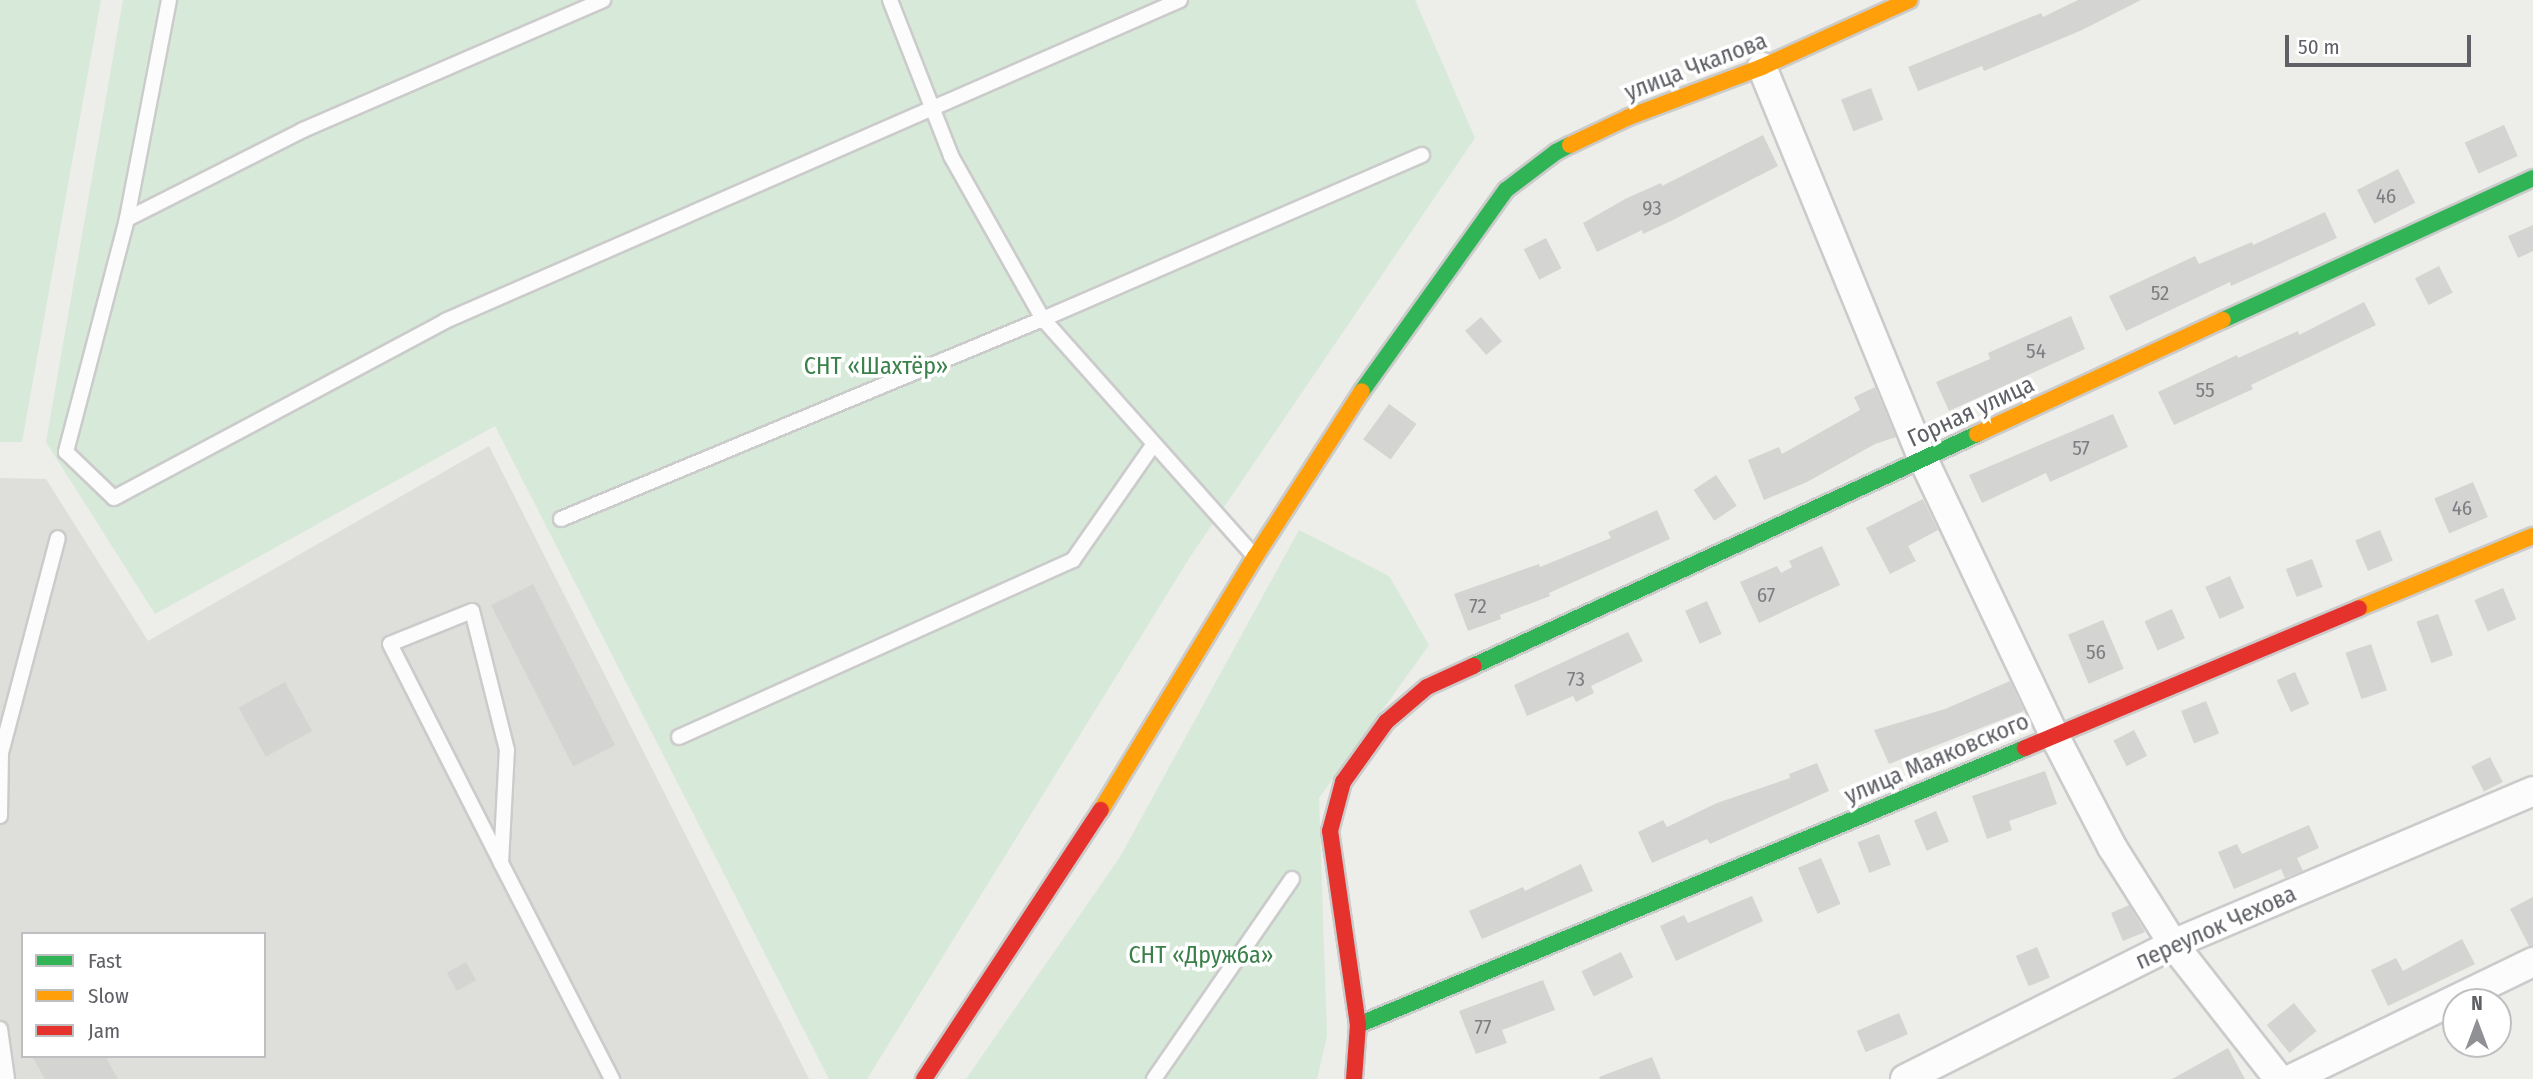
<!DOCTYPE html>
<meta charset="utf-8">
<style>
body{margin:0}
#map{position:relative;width:2533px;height:1079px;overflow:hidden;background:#edede9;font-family:"Fira Sans Condensed",sans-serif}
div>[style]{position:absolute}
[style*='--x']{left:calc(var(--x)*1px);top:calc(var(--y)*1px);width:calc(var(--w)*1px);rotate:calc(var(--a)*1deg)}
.industrial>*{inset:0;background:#dededa}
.green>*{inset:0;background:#d7e9d8}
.building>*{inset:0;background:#d4d4d2;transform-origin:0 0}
.roads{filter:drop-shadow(2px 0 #cbcbcb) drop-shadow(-2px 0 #cbcbcb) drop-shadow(0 2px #cbcbcb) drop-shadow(0 -2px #cbcbcb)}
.lane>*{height:14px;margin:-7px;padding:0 7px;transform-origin:7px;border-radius:7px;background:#fcfcfc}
.street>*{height:28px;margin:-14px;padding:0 14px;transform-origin:14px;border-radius:14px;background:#fcfcfc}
.fast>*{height:16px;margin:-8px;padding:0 8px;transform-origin:8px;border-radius:8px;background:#30b455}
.slow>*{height:16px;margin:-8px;padding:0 8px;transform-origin:8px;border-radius:8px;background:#ff9f0a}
.jam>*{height:16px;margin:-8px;padding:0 8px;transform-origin:8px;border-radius:8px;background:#e5322d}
span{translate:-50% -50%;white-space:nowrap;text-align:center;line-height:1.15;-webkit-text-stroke:7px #fff;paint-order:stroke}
.number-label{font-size:21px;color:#7d7e82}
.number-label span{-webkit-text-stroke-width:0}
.street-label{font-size:24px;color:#5e6066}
.park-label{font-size:24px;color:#3b804a}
.legend{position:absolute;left:21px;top:932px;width:245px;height:126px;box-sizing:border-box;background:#fff;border:2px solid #bfbfc2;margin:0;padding:9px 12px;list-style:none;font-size:21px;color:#5e6066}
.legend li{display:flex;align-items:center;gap:14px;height:35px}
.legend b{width:35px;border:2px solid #bfbfc2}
.north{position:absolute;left:2442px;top:988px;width:70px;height:70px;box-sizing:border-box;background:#fff;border:2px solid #bfbfc2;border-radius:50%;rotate:0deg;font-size:19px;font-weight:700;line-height:28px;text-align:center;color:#5e6066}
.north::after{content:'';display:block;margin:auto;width:24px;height:32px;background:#909194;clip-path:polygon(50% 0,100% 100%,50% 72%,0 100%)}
.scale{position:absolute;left:2285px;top:35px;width:186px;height:32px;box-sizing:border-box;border:4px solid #5e6066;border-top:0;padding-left:9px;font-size:21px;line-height:24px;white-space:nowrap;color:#5e6066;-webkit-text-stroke:5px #fff;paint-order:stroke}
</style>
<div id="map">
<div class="industrial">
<i style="clip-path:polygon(evenodd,489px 446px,809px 1079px,0 1079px,0 478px,46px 479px,148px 641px,489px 446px,23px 934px,264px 934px,264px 1056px,23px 1056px,23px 934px)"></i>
</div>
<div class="green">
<i style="clip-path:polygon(0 0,101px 0,22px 442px,0 442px)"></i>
<i style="clip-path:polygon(123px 0,1415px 0,1475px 138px,1190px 557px,867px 1079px,829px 1079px,495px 426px,155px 614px,46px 442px)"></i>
<i style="clip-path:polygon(1299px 530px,1389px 576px,1429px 645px,1319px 798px,1327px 1036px,1317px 1079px,966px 1079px,1120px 857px)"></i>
</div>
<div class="building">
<i style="clip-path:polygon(2078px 0,2141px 0,2082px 30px,1984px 71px,1982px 66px,1918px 91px,1908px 67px,2041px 13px,2043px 17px)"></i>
<i style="left:1871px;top:88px;width:34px;height:32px;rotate:69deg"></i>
<i style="left:2504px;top:125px;width:34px;height:43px;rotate:66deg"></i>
<i style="clip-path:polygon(1763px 135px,1778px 166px,1671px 221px,1643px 234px,1642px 230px,1597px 252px,1583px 223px,1627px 198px,1661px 183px,1662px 186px)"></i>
<i style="left:2398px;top:169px;width:38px;height:46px;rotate:63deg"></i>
<i style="clip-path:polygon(2325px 212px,2337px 238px,2231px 286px,2230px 282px,2126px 331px,2109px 296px,2195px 256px,2199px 264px,2252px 242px,2253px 245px)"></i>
<i style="clip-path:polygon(2533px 225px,2533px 251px,2518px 258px,2508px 236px)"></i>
<i style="left:1546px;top:238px;width:34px;height:25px;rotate:63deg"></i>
<i style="left:2439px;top:266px;width:30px;height:27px;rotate:63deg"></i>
<i style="clip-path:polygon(2364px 302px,2376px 325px,2251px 385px,2253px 389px,2174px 425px,2158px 392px,2237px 355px,2238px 358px,2298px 331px,2299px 335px)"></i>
<i style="clip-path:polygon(2071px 316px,2085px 349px,1949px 411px,1936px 382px,1990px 359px,1988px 353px)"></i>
<i style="left:1481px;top:317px;width:32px;height:21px;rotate:49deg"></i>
<i style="clip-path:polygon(1875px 387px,1896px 437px,1875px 444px,1807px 482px,1764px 500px,1748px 460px,1779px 447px,1782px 454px,1860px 410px,1854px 397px)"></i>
<i style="left:1389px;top:404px;width:34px;height:44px;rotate:36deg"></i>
<i style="clip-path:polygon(2113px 414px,2128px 447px,2050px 482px,2046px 473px,1982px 503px,1969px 475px)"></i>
<i style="left:1716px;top:475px;width:37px;height:27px;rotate:56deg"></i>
<i style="left:2473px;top:482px;width:38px;height:42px;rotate:67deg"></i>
<i style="clip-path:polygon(1923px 499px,1938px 530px,1908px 546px,1916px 561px,1890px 574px,1866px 528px)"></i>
<i style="clip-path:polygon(1657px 510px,1670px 539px,1549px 593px,1550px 596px,1500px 615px,1501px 619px,1468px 631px,1454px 594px,1539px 564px,1540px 567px,1611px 538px,1608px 532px)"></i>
<i style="left:2380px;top:530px;width:33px;height:27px;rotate:67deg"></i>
<i style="clip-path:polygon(1822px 546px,1840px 585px,1759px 623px,1740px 582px,1777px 566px,1781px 573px,1792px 567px,1789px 561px)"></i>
<i style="left:2312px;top:559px;width:30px;height:28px;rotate:69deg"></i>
<i style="left:2230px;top:576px;width:35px;height:27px;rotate:66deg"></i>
<i style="left:533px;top:584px;width:181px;height:47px;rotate:63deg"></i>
<i style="left:2503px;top:588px;width:34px;height:31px;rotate:67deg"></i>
<i style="left:1707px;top:601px;width:36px;height:24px;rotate:66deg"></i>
<i style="left:2172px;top:609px;width:32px;height:30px;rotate:66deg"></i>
<i style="left:2438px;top:614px;width:44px;height:23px;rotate:70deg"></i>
<i style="left:2103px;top:620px;width:53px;height:38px;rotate:67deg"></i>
<i style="clip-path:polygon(1628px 632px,1643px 661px,1591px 686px,1594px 693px,1576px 702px,1573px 696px,1527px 716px,1514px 685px)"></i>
<i style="left:2371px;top:644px;width:49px;height:27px;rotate:71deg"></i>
<i style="left:2295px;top:672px;width:35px;height:20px;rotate:66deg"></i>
<i style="clip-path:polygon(2010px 681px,2024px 711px,1889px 764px,1874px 730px,1945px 709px)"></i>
<i style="left:285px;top:682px;width:56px;height:53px;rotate:61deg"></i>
<i style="left:2206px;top:701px;width:35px;height:27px;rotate:68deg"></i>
<i style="left:2134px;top:730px;width:29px;height:23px;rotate:63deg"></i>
<i style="left:2490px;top:757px;width:28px;height:21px;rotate:63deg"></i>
<i style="clip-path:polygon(1817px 763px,1829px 791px,1710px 844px,1707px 839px,1652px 863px,1638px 832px,1663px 820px,1667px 827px,1717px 803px,1790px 778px,1789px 774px)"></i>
<i style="clip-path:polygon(2045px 771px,2057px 804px,2009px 821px,2012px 830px,1987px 839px,1972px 796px)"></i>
<i style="left:1936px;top:811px;width:33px;height:24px;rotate:67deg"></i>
<i style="clip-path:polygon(2309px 825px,2319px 848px,2297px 858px,2303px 871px,2285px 878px,2281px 869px,2234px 889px,2218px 852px,2237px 844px,2242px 854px)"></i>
<i style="left:1879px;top:834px;width:33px;height:23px;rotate:69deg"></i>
<i style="left:1821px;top:858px;width:50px;height:25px;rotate:67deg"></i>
<i style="clip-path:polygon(1581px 864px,1593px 891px,1482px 939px,1469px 911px,1523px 887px,1525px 891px)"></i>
<i style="clip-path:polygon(1752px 896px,1763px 921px,1676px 961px,1660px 926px,1684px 915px,1688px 923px)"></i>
<i style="clip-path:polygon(2533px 897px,2533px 946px,2529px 946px,2510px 909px)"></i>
<i style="clip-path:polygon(2129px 905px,2145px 932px,2123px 941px,2111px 913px)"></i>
<i style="clip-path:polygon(2462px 939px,2475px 964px,2388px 1006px,2371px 970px,2396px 958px,2403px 971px)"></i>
<i style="left:2037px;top:947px;width:33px;height:23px;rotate:67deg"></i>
<i style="left:1621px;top:952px;width:28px;height:44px;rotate:64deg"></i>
<i style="left:466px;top:962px;width:21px;height:22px;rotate:61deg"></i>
<i style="clip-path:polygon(1543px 980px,1555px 1010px,1502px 1030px,1507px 1043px,1476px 1054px,1459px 1011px)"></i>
<i style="left:2294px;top:1003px;width:36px;height:35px;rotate:51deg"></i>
<i style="left:1899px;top:1013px;width:23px;height:46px;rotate:67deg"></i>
<i style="clip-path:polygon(2228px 1048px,2245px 1079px,2172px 1079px)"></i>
<i style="clip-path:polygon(32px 1056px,105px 1056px,118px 1079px,45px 1079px)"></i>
<i style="clip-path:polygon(1652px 1057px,1661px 1079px,1600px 1079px,1599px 1077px)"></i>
</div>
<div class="roads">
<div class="lane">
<i style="--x:169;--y:0;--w:223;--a:100.9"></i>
<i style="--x:127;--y:219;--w:241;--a:104.7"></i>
<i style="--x:66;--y:452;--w:66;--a:43.8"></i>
<i style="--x:114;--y:498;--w:375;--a:-28.1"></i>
<i style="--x:445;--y:321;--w:802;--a:-23.59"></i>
<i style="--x:890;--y:0;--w:168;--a:68.6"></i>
<i style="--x:951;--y:156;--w:187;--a:60.6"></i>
<i style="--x:1043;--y:319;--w:316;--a:48.3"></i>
<i style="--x:127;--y:219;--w:197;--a:-26.8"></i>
<i style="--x:303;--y:130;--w:327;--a:-23.4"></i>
<i style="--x:561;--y:519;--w:522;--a:-22.54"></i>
<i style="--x:1043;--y:319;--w:413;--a:-23.4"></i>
<i style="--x:679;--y:737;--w:432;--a:-24.2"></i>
<i style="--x:1073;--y:560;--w:141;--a:-55.1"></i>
<i style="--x:0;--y:816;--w:63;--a:-89.1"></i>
<i style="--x:1;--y:753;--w:222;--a:-75.2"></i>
<i style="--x:501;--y:863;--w:113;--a:-87"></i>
<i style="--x:507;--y:750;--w:143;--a:-104.1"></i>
<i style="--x:472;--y:611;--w:88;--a:158.1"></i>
<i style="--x:390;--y:644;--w:246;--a:63.1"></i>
<i style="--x:501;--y:863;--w:243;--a:62.8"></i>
<i style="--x:0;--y:1029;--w:50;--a:82"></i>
<i style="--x:1154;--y:1079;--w:243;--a:-55.4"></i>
</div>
<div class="street">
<i style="--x:1762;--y:67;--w:424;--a:67.7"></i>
<i style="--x:1923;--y:459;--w:306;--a:64.6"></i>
<i style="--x:2054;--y:735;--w:126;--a:62.6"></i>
<i style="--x:2112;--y:847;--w:115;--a:57.8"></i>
<i style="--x:2173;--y:944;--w:172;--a:51.9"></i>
<i style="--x:1905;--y:1079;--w:300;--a:-26.7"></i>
<i style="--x:2173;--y:944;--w:391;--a:-23"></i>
<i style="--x:2291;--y:1079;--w:269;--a:-25.8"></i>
</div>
<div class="fast">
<i style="--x:2223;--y:320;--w:341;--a:-24.6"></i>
<i style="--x:1362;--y:391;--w:247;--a:-54.4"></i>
<i style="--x:1506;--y:190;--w:63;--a:-37.2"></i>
<i style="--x:1556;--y:152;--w:16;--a:-27"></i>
<i style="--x:1473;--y:666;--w:555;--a:-24.72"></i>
<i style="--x:1358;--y:1025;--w:722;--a:-22.55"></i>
</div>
<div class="slow">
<i style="--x:1570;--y:145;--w:65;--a:-25.4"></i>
<i style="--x:1629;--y:117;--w:142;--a:-20.6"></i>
<i style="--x:1762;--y:67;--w:162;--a:-24.4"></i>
<i style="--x:1977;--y:434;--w:271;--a:-24.9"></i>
<i style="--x:2359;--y:608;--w:188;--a:-22.5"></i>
<i style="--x:1101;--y:810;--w:296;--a:-58.7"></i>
<i style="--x:1255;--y:557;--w:197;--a:-57.2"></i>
</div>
<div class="jam">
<i style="--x:2025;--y:748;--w:362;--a:-22.7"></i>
<i style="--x:924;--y:1079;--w:322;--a:-56.7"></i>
<i style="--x:1354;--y:1079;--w:54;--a:-85.8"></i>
<i style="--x:1358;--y:1025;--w:196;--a:-98.2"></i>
<i style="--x:1330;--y:831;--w:51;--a:-75.1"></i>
<i style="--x:1343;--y:782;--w:74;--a:-54.4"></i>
<i style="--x:1386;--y:722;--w:54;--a:-40.5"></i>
<i style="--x:1427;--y:687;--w:51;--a:-24.5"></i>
</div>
</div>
<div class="number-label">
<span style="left:2386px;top:196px">46</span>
<span style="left:1652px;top:208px">93</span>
<span style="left:2160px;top:293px">52</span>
<span style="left:2036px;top:351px">54</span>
<span style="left:2205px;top:390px">55</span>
<span style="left:2081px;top:448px">57</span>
<span style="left:2462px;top:508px">46</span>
<span style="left:1766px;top:595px">67</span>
<span style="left:1478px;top:606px">72</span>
<span style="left:2096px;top:652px">56</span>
<span style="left:1576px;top:679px">73</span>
<span style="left:1483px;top:1027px">77</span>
</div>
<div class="street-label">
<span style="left:1696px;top:67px;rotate:-21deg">улица Чкалова</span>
<span style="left:1971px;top:412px;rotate:-25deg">Горная улица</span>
<span style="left:1937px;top:759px;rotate:-23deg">улица Маяковского</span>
<span style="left:2216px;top:928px;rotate:-24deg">переулок Чехова</span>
</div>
<div class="park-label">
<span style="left:876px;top:367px">СНТ «Шахтёр»</span>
<span style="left:1201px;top:956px">СНТ «Дружба»</span>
</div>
<ul class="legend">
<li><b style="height:9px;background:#30b455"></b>Fast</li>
<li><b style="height:9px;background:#ff9f0a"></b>Slow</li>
<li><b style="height:9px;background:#e5322d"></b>Jam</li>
</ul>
<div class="north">N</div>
<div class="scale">50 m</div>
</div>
